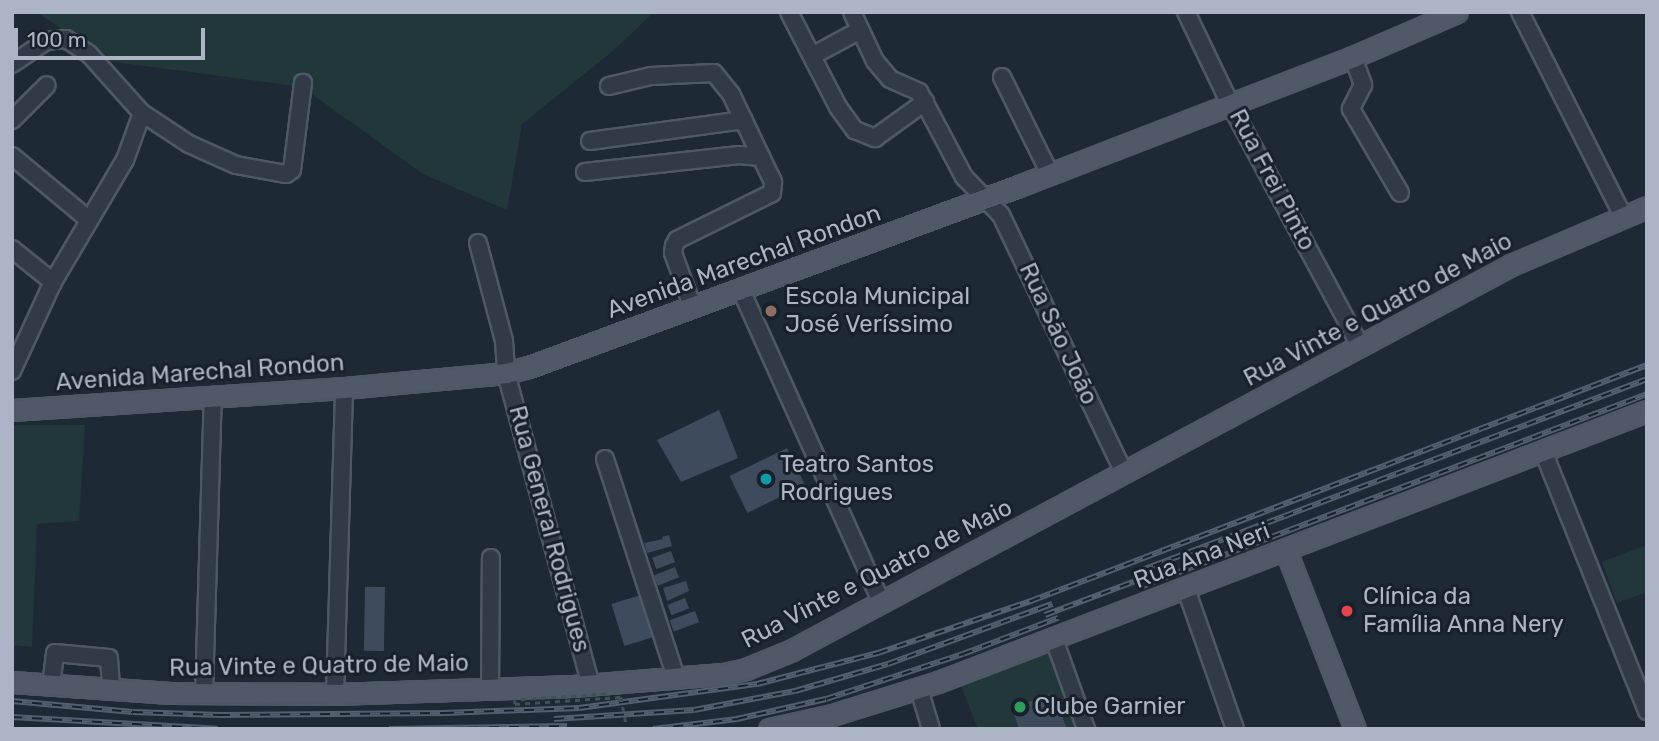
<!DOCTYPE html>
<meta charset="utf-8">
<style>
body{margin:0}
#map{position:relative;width:1659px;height:741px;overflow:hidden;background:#1e2936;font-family:Rubik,sans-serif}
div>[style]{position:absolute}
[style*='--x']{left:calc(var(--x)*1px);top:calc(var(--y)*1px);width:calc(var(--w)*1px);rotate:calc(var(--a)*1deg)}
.green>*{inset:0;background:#213739}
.building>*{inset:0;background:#3e4b5c;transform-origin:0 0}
.roads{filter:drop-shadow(2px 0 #4f5865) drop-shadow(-2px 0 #4f5865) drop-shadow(0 2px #4f5865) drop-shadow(0 -2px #4f5865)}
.minor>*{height:16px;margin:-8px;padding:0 8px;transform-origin:8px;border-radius:8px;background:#313a47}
.major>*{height:19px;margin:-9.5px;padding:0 9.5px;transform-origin:9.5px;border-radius:9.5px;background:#4f5967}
.rail>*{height:6px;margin-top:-3px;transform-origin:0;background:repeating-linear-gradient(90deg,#17202b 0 10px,#525f6f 0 20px);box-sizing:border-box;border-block:2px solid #525f6f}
.path-bridge>*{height:2.5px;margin-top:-1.25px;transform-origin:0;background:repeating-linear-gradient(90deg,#3d5355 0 5px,transparent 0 10px)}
.dots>*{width:19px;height:19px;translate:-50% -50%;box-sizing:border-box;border:4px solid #17202b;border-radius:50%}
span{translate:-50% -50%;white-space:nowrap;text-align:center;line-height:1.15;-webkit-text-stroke:6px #17202b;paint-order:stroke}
.street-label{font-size:24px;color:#abb5c5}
.poi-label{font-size:24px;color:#abb5c5}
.left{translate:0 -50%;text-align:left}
.frame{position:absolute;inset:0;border:14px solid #abb5c5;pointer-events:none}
.scale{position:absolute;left:14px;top:28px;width:191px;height:32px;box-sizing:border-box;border:4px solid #abb5c5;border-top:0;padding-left:9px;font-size:21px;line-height:24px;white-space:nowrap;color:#abb5c5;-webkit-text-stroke:5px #17202b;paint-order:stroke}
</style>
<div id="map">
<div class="green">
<i style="clip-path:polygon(37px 12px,654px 12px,614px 50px,522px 124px,507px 210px,423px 174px,302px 87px,107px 61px)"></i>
<i style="clip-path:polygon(12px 425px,85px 425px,79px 521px,37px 524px,32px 647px,12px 645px)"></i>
<i style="clip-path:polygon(1647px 545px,1647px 592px,1617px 603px,1602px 562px)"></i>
<i style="clip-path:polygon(1049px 651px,1079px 729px,978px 729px,961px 686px)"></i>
</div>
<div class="building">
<i style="clip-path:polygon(719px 410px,738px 458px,681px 482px,657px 440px)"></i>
<i style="left:787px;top:448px;width:41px;height:64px;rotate:64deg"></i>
<i style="clip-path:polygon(669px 535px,672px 546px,647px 553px,644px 543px,663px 539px,662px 537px)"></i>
<i style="left:671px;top:551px;width:12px;height:20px;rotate:70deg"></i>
<i style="left:675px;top:567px;width:11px;height:23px;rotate:68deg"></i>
<i style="clip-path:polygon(686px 581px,689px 591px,667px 601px,663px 588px)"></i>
<i style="left:385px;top:587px;width:64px;height:20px;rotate:91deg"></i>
<i style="left:644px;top:594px;width:44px;height:34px;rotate:73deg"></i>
<i style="left:685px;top:598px;width:11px;height:19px;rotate:68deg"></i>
<i style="left:695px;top:611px;width:12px;height:27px;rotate:70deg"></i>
<i style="clip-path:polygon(1053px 693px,1067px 729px,1019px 729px,1012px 708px)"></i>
</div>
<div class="roads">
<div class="minor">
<i style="--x:789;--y:12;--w:107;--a:62.7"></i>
<i style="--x:838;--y:107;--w:29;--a:54"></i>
<i style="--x:855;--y:130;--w:22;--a:22"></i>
<i style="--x:875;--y:138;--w:62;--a:-35.8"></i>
<i style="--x:852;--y:12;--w:54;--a:64.9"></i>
<i style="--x:875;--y:61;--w:23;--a:50"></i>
<i style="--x:890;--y:79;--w:32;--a:24"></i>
<i style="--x:919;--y:92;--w:96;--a:62.1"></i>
<i style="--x:964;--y:177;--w:53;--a:45.8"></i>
<i style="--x:1001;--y:215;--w:286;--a:64.5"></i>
<i style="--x:1186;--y:12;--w:102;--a:64.4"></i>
<i style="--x:1230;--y:104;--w:276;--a:61.7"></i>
<i style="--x:1520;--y:12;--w:229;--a:63.2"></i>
<i style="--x:812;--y:56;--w:55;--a:-28.4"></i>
<i style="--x:1353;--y:57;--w:30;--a:70"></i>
<i style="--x:1363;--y:85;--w:27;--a:117"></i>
<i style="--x:1351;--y:109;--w:97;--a:59.7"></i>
<i style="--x:12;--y:64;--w:41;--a:-34.1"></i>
<i style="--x:46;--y:41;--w:20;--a:-6"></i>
<i style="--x:66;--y:39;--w:27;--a:33"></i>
<i style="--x:89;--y:54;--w:79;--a:48.1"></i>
<i style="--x:142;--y:113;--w:56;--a:33.4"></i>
<i style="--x:189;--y:144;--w:51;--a:24.1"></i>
<i style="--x:236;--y:165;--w:51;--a:10.2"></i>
<i style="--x:286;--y:174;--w:7;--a:-34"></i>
<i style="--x:292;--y:170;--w:88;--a:-82.8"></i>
<i style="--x:1002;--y:77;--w:108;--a:63.7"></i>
<i style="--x:609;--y:86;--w:43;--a:-13.4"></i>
<i style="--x:651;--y:76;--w:63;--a:-2.7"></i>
<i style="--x:714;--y:73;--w:27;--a:51"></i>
<i style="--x:731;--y:94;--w:70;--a:64.5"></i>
<i style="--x:12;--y:120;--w:49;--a:-45"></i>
<i style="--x:590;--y:141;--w:155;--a:-7.8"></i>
<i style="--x:12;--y:156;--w:99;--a:39.7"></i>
<i style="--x:585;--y:172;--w:155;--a:-6.3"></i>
<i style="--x:739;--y:155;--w:22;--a:5"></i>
<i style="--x:761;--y:157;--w:28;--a:64"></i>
<i style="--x:773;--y:182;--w:11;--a:95"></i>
<i style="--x:772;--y:193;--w:106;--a:153.7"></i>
<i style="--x:677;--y:240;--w:7;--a:117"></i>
<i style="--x:674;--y:246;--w:7;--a:98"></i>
<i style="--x:673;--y:253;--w:59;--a:70"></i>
<i style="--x:478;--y:243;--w:101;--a:75.1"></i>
<i style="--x:504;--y:341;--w:32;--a:86"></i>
<i style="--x:506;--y:373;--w:323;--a:74.8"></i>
<i style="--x:12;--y:249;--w:53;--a:38.8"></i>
<i style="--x:741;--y:290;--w:342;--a:65.8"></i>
<i style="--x:12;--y:371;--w:98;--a:-65.3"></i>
<i style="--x:53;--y:282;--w:142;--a:-59.5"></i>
<i style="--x:125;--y:160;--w:50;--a:-70.1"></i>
<i style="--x:1543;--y:451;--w:280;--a:68.2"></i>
<i style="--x:605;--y:459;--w:230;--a:72"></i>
<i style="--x:1186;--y:589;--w:148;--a:70.7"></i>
<i style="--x:1054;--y:639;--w:96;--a:70.4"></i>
<i style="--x:51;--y:686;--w:33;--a:-83"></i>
<i style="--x:55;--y:653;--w:54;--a:5.3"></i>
<i style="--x:109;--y:658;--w:32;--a:86"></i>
<i style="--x:490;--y:689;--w:131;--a:-89.6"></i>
<i style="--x:919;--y:689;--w:42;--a:73.3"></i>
<i style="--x:204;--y:693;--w:295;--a:-88.3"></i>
<i style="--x:335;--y:694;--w:306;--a:-88.3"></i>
</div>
<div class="major">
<i style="--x:12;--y:410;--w:333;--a:-3.8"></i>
<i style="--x:344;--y:388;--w:163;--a:-5.3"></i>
<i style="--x:506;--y:373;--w:24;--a:-15"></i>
<i style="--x:529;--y:367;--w:522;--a:-20.27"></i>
<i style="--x:1019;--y:186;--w:358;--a:-21.1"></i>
<i style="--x:1353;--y:57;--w:113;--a:-23.4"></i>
<i style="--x:1286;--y:551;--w:191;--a:68.8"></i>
<i style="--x:12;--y:682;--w:159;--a:4"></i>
<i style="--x:171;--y:693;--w:164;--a:0.3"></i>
<i style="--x:335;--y:694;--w:238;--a:-1.9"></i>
<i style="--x:573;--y:686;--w:150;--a:-4.6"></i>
<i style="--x:723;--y:674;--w:24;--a:-12"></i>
<i style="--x:746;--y:669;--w:50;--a:-22.4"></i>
<i style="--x:792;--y:650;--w:816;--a:-28.17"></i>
<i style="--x:1511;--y:265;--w:148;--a:-23.1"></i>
<i style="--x:769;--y:729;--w:65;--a:-12.5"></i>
<i style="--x:832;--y:715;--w:111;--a:-17.3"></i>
<i style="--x:938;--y:682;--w:759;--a:-20.92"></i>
</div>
</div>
<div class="rail">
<i style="--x:1134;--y:573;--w:548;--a:-20.71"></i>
<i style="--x:1140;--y:587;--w:542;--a:-20.84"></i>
<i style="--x:1045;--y:615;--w:111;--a:-20.6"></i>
<i style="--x:12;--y:701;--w:121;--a:5.2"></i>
<i style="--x:133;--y:712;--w:87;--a:2"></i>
<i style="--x:220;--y:715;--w:224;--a:-0.5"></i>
<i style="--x:444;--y:713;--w:135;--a:-2.1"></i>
<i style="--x:579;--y:708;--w:180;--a:-7.7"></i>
<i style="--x:757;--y:684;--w:125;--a:-14.4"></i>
<i style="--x:878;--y:653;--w:162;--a:-18.8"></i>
<i style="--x:1031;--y:601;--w:660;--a:-20.96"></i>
<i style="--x:12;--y:717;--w:206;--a:3.3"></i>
<i style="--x:554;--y:719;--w:140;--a:-3.7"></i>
<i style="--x:694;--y:710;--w:103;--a:-10.7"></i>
<i style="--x:795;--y:691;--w:97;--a:-16.2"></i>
<i style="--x:888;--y:664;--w:175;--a:-20.1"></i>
<i style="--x:389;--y:729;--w:178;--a:-1"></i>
<i style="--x:653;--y:729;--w:85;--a:-6.8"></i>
<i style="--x:737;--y:719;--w:91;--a:-12.7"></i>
<i style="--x:826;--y:699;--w:144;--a:-18.2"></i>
<i style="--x:963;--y:654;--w:102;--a:-20.8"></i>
</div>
<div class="path-bridge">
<i style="--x:606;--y:694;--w:91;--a:176.2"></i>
<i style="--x:515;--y:700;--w:4;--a:90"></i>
<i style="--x:515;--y:704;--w:106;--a:-3.8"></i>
<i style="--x:621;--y:697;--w:33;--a:79"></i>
</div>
<div class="dots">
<i style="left:771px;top:311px;background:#8d6e63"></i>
<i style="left:766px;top:479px;background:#0f9aa8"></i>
<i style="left:1347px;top:611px;background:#e0444e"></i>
<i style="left:1020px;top:707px;background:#2e9e5b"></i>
</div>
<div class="street-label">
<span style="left:1272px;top:180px;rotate:62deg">Rua Frei Pinto</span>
<span style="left:744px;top:262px;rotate:-20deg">Avenida Marechal Rondon</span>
<span style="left:1378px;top:310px;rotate:-28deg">Rua Vinte e Quatro de Maio</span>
<span style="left:1058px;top:334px;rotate:65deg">Rua São João</span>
<span style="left:200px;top:373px;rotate:-4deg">Avenida Marechal Rondon</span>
<span style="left:549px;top:529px;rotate:75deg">Rua General Rodrigues</span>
<span style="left:1202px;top:556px;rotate:-21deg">Rua Ana Neri</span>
<span style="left:877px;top:574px;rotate:-27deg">Rua Vinte e Quatro de Maio</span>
<span style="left:319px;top:666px;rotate:-1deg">Rua Vinte e Quatro de Maio</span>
</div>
<div class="poi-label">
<span class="left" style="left:785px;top:311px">Escola Municipal<br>José Veríssimo</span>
<span class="left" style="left:780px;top:479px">Teatro Santos<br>Rodrigues</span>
<span class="left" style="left:1363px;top:611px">Clínica da<br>Família Anna Nery</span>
<span class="left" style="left:1034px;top:707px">Clube Garnier</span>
</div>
<div class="frame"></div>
<div class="scale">100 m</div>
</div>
